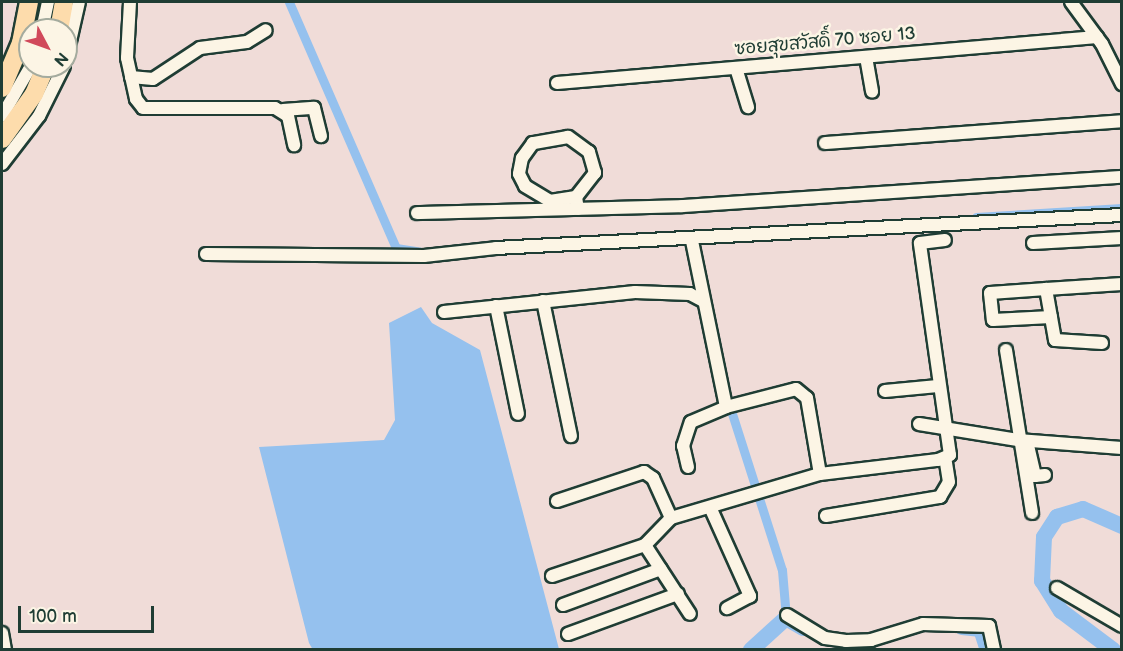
<!DOCTYPE html>
<meta charset="utf-8">
<style>
body{margin:0}
#map{position:relative;width:1123px;height:651px;overflow:hidden;background:#f0dcd8;font-family:"Balsamiq Sans","Playpen Sans Thai",sans-serif}
div>[style]{position:absolute}
[style*='--x']{left:calc(var(--x)*1px);top:calc(var(--y)*1px);width:calc(var(--w)*1px);rotate:calc(var(--a)*1deg)}
.water>*{inset:0;background:#95c1ee}
.canal>*{height:9px;margin:-4.5px;padding:0 4.5px;transform-origin:4.5px;border-radius:4.5px;background:#95c1ee}
.river>*{height:16px;margin:-8px;padding:0 8px;transform-origin:8px;border-radius:8px;background:#95c1ee}
.roads{filter:drop-shadow(2px 0 #1f3d34) drop-shadow(-2px 0 #1f3d34) drop-shadow(0 2px #1f3d34) drop-shadow(0 -2px #1f3d34)}
.minor>*{height:12px;margin:-6px;padding:0 6px;transform-origin:6px;border-radius:6px;background:#fcf5e5}
.highway>*{height:18px;margin:-9px;padding:0 9px;transform-origin:9px;border-radius:9px;background:#fddcac}
span{translate:-50% -50%;white-space:nowrap;text-align:center;line-height:1.15;-webkit-text-stroke:5px #fcf5e5;paint-order:stroke}
.street-label{font-size:18px;color:#1f3d34}
.frame{position:absolute;inset:0;border:3px solid #1f3d34;pointer-events:none}
.north{position:absolute;left:18px;top:18px;width:60px;height:60px;box-sizing:border-box;background:#fcf5e5;border:2px solid #a4ab9e;border-radius:50%;rotate:131deg;font-size:16px;font-weight:700;line-height:24px;text-align:center;color:#1f3d34}
.north::after{content:'';display:block;margin:auto;width:21px;height:27px;background:#d1495b;clip-path:polygon(50% 0,100% 100%,50% 72%,0 100%)}
.scale{position:absolute;left:18px;top:606px;width:136px;height:27px;box-sizing:border-box;border:3px solid #1f3d34;border-top:0;padding-left:8px;font-size:18px;line-height:21px;white-space:nowrap;color:#1f3d34;-webkit-text-stroke:4px #fcf5e5;paint-order:stroke}
</style>
<div id="map">
<div class="water">
<i style="clip-path:polygon(421px 307px,432px 323px,480px 350px,559px 649px,313px 650px,309px 643px,259px 447px,384px 440px,395px 420px,389px 323px)"></i>
</div>
<div class="canal">
<i style="--x:289;--y:2;--w:268;--a:66.5"></i>
<i style="--x:396;--y:248;--w:26;--a:9"></i>
<i style="--x:976;--y:217;--w:146;--a:-3.5"></i>
<i style="--x:728;--y:401;--w:177;--a:72.3"></i>
<i style="--x:782;--y:570;--w:48;--a:85.2"></i>
</div>
<div class="river">
<i style="--x:962;--y:627;--w:19;--a:6"></i>
<i style="--x:981;--y:629;--w:22;--a:72"></i>
<i style="--x:751;--y:650;--w:47;--a:-42.4"></i>
<i style="--x:786;--y:618;--w:20;--a:30"></i>
<i style="--x:1113;--y:650;--w:65;--a:-143.1"></i>
<i style="--x:1061;--y:611;--w:36;--a:-122"></i>
<i style="--x:1042;--y:581;--w:44;--a:-87.4"></i>
<i style="--x:1044;--y:537;--w:24;--a:-57"></i>
<i style="--x:1057;--y:517;--w:27;--a:-17"></i>
<i style="--x:1083;--y:509;--w:43;--a:23.6"></i>
</div>
<div class="roads">
<div class="minor">
<i style="--x:130;--y:2;--w:56;--a:93.1"></i>
<i style="--x:127;--y:58;--w:42;--a:77.6"></i>
<i style="--x:136;--y:99;--w:11;--a:52"></i>
<i style="--x:143;--y:108;--w:132;--a:0"></i>
<i style="--x:275;--y:108;--w:15;--a:32"></i>
<i style="--x:288;--y:116;--w:30;--a:78"></i>
<i style="--x:1071;--y:2;--w:52;--a:53.6"></i>
<i style="--x:1102;--y:44;--w:45;--a:63.4"></i>
<i style="--x:42;--y:30;--w:29;--a:-78"></i>
<i style="--x:866;--y:57;--w:35;--a:80"></i>
<i style="--x:66;--y:59;--w:58;--a:-77.2"></i>
<i style="--x:736;--y:68;--w:41;--a:72.9"></i>
<i style="--x:131;--y:77;--w:22;--a:5"></i>
<i style="--x:153;--y:79;--w:56;--a:-33.4"></i>
<i style="--x:200;--y:48;--w:47;--a:-7.3"></i>
<i style="--x:247;--y:42;--w:22;--a:-32"></i>
<i style="--x:557;--y:83;--w:542;--a:-4.87"></i>
<i style="--x:283;--y:110;--w:31;--a:-4"></i>
<i style="--x:314;--y:108;--w:29;--a:76"></i>
<i style="--x:2;--y:116;--w:58;--a:-59.9"></i>
<i style="--x:825;--y:143;--w:298;--a:-4.2"></i>
<i style="--x:2;--y:164;--w:61;--a:-52.4"></i>
<i style="--x:39;--y:116;--w:56;--a:-63.4"></i>
<i style="--x:576;--y:197;--w:31;--a:-52"></i>
<i style="--x:595;--y:173;--w:22;--a:-106"></i>
<i style="--x:589;--y:152;--w:26;--a:-144"></i>
<i style="--x:568;--y:137;--w:36;--a:170"></i>
<i style="--x:533;--y:143;--w:19;--a:126"></i>
<i style="--x:522;--y:158;--w:16;--a:101"></i>
<i style="--x:519;--y:174;--w:13;--a:63"></i>
<i style="--x:525;--y:186;--w:29;--a:31"></i>
<i style="--x:550;--y:201;--w:26;--a:-9"></i>
<i style="--x:576;--y:197;--w:12;--a:81"></i>
<i style="--x:417;--y:213;--w:265;--a:-1.5"></i>
<i style="--x:682;--y:206;--w:441;--a:-3.8"></i>
<i style="--x:692;--y:241;--w:169;--a:78.4"></i>
<i style="--x:1033;--y:243;--w:89;--a:-3.2"></i>
<i style="--x:206;--y:254;--w:218;--a:0.5"></i>
<i style="--x:424;--y:256;--w:72;--a:-6.3"></i>
<i style="--x:496;--y:248;--w:627;--a:-3.02"></i>
<i style="--x:1046;--y:289;--w:56;--a:175.9"></i>
<i style="--x:990;--y:293;--w:27;--a:84"></i>
<i style="--x:993;--y:320;--w:58;--a:-3"></i>
<i style="--x:543;--y:301;--w:138;--a:78.3"></i>
<i style="--x:496;--y:306;--w:110;--a:78.5"></i>
<i style="--x:444;--y:312;--w:192;--a:-6"></i>
<i style="--x:635;--y:292;--w:55;--a:2.1"></i>
<i style="--x:690;--y:294;--w:15;--a:28"></i>
<i style="--x:1102;--y:343;--w:47;--a:-176.3"></i>
<i style="--x:1055;--y:340;--w:52;--a:-100"></i>
<i style="--x:1046;--y:289;--w:76;--a:-3.8"></i>
<i style="--x:1006;--y:350;--w:165;--a:80.9"></i>
<i style="--x:885;--y:391;--w:53;--a:-5.4"></i>
<i style="--x:919;--y:424;--w:100;--a:9.2"></i>
<i style="--x:1018;--y:440;--w:104;--a:4.4"></i>
<i style="--x:1027;--y:441;--w:36;--a:77"></i>
<i style="--x:1035;--y:476;--w:10;--a:-6"></i>
<i style="--x:688;--y:467;--w:22;--a:-103"></i>
<i style="--x:683;--y:446;--w:25;--a:-72"></i>
<i style="--x:691;--y:422;--w:38;--a:-23"></i>
<i style="--x:726;--y:407;--w:72;--a:-14.4"></i>
<i style="--x:796;--y:389;--w:14;--a:39"></i>
<i style="--x:807;--y:398;--w:77;--a:80.3"></i>
<i style="--x:557;--y:501;--w:92;--a:-18.4"></i>
<i style="--x:644;--y:472;--w:11;--a:34"></i>
<i style="--x:653;--y:478;--w:44;--a:65.8"></i>
<i style="--x:710;--y:507;--w:98;--a:65.8"></i>
<i style="--x:750;--y:596;--w:26;--a:152"></i>
<i style="--x:826;--y:516;--w:116;--a:-9.5"></i>
<i style="--x:940;--y:497;--w:17;--a:-59"></i>
<i style="--x:949;--y:482;--w:24;--a:-99"></i>
<i style="--x:645;--y:545;--w:82;--a:56.9"></i>
<i style="--x:552;--y:576;--w:98;--a:-18.4"></i>
<i style="--x:645;--y:545;--w:37;--a:-46"></i>
<i style="--x:671;--y:518;--w:155;--a:-16.5"></i>
<i style="--x:820;--y:474;--w:119;--a:-6.8"></i>
<i style="--x:938;--y:460;--w:13;--a:-23"></i>
<i style="--x:950;--y:455;--w:214;--a:-98.1"></i>
<i style="--x:920;--y:243;--w:25;--a:-7"></i>
<i style="--x:1057;--y:588;--w:75;--a:30.3"></i>
<i style="--x:563;--y:605;--w:104;--a:-20.2"></i>
<i style="--x:787;--y:615;--w:44;--a:31.2"></i>
<i style="--x:825;--y:638;--w:21;--a:8"></i>
<i style="--x:846;--y:641;--w:25;--a:-2"></i>
<i style="--x:871;--y:640;--w:54;--a:-17.1"></i>
<i style="--x:923;--y:624;--w:66;--a:1.7"></i>
<i style="--x:989;--y:626;--w:25;--a:78"></i>
<i style="--x:2;--y:633;--w:17;--a:80"></i>
<i style="--x:568;--y:634;--w:117;--a:-20"></i>
</div>
<div class="highway">
<i style="--x:59;--y:30;--w:28;--a:-80"></i>
<i style="--x:2;--y:88;--w:49;--a:-67.1"></i>
<i style="--x:21;--y:43;--w:42;--a:-79"></i>
<i style="--x:2;--y:139;--w:55;--a:-54.6"></i>
<i style="--x:34;--y:94;--w:30;--a:-67"></i>
</div>
</div>
<div class="street-label">
<span style="left:825px;top:42px;rotate:-5deg">ซอยสุขสวัสดิ์ 70 ซอย 13</span>
</div>
<div class="frame"></div>
<div class="north">N</div>
<div class="scale">100 m</div>
</div>
